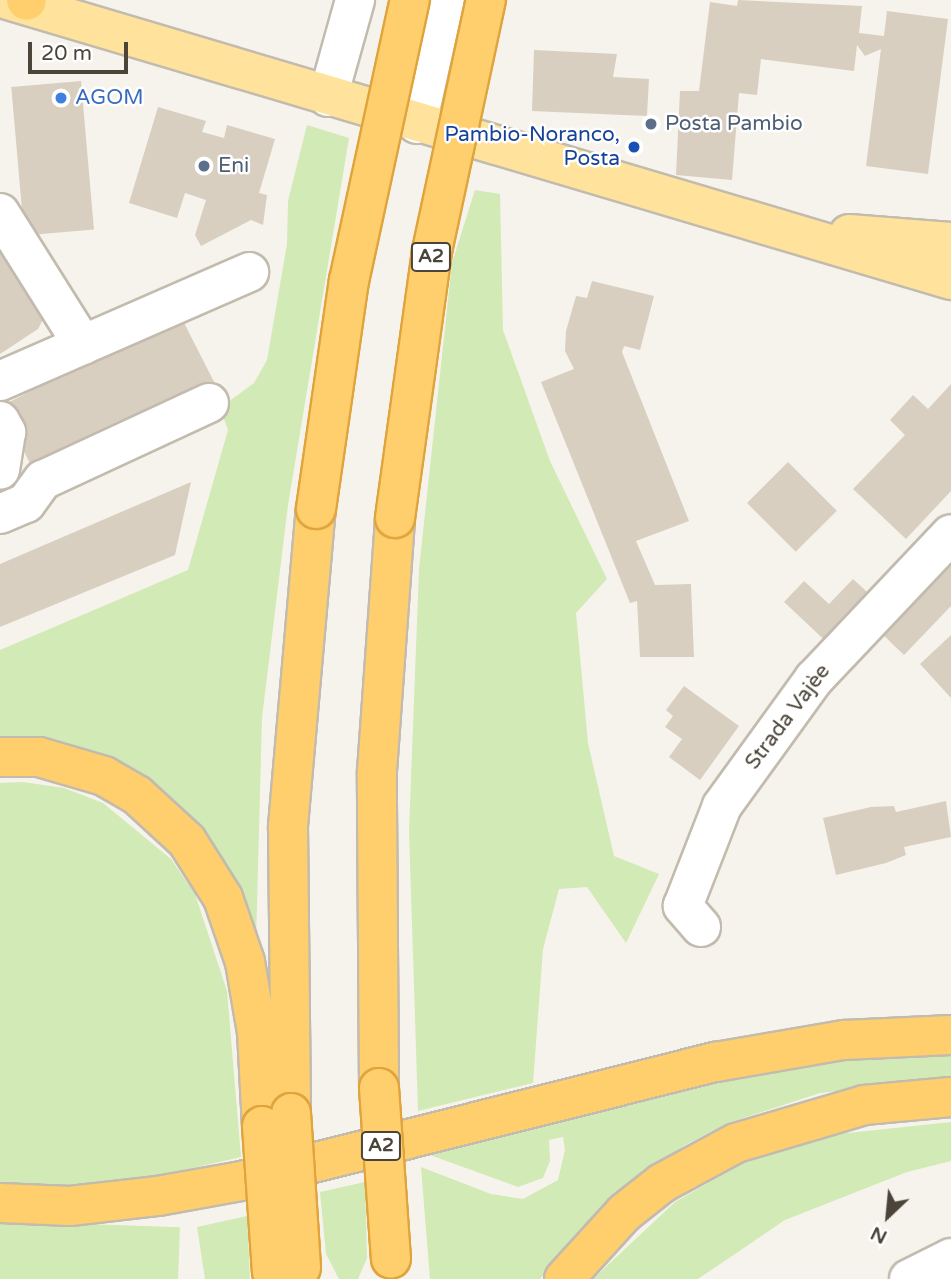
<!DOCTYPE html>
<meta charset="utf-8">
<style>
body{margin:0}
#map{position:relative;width:951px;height:1279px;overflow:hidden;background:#f6f3ec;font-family:"Varela Round",sans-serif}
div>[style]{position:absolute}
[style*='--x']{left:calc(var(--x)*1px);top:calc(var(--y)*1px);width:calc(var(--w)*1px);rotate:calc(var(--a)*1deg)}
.green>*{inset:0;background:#d2eab5;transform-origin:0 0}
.building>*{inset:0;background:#d8cfc1;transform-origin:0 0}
.roads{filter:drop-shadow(2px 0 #c2bbae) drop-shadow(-2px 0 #c2bbae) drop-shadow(0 2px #c2bbae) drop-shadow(0 -2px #c2bbae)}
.minor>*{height:38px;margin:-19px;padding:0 19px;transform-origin:19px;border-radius:19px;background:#fff}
.major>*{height:38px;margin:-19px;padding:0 19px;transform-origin:19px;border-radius:19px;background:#ffe39c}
.highway>*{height:38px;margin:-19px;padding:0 19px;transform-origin:19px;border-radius:19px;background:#ffcf6e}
.bridges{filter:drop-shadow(2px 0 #e0a43c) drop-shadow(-2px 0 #e0a43c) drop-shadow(0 2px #e0a43c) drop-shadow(0 -2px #e0a43c)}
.highway-bridge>*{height:38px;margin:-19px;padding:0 19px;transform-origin:19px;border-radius:19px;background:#ffcf6e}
.dots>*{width:19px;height:19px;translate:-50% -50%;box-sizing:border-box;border:4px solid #fff;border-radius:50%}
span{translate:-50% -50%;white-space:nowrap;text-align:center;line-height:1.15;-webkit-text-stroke:5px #fff;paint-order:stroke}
.shield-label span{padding:2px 5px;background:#fff;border:2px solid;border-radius:5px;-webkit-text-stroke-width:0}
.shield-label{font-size:19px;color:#4b4439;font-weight:700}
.shop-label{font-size:21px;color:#366cbe}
.left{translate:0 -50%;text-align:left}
.service-label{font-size:21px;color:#4e5e75}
.transit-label{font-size:21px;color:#164399}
.right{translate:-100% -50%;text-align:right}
.street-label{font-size:21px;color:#4b4439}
.north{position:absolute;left:853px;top:1181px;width:70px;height:70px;-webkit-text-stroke:5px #fff;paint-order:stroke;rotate:206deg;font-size:19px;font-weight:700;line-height:28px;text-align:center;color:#4b4439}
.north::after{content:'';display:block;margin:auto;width:24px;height:32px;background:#4b4439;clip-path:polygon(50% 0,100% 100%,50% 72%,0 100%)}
.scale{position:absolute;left:28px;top:42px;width:100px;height:32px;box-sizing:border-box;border:4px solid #4b4439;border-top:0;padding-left:9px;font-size:21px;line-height:24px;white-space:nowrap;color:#4b4439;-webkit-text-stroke:5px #fff;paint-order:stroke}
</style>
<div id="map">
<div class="green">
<i style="clip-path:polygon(307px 125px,349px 138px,288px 505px,262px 718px,256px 942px,202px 840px,0 742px,0 650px,188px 570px,228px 430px,220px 408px,254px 383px,267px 360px,287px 244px,288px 201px)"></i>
<i style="clip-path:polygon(475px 190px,500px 194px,503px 330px,550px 461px,607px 579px,576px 613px,588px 743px,614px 856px,659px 874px,626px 943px,587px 887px,559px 889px,543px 949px,533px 1083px,418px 1111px,409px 831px,419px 569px,452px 263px)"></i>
<i style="clip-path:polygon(23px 782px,64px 788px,103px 803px,171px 859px,195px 894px,227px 991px,241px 1157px,127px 1183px,0 1187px,0 783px)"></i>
<i style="clip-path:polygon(951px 1053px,951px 1077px,820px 1093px,728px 1123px,685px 1145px,619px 1192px,540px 1279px,430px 1279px,421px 1167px,491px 1194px,523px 1199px,558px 1180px,565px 1150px,563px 1137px,549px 1140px,550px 1161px,543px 1178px,518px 1187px,427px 1154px,753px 1073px,879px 1055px)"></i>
<i style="clip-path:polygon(951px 1122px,951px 1161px,907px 1172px,785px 1220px,698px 1279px,593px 1279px,675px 1202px,742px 1164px,829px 1135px)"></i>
<i style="clip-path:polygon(365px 1182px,367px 1258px,358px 1279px,339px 1279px,326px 1254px,320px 1192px)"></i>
<i style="clip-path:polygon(247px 1216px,250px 1279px,205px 1279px,197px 1227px)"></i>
<i style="left:0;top:1221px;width:180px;height:58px;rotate:2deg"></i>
</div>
<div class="building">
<i style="clip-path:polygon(738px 0,862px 6px,859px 33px,884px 36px,887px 11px,948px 19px,928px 174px,866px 166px,881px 49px,865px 56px,857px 45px,854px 71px,761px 59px,757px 95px,739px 93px,732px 180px,676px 175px,680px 91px,699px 91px,710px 2px,737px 6px)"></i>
<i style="clip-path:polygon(534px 50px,617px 54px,613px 77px,649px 79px,647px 116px,532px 111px)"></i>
<i style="left:81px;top:81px;width:149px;height:70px;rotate:85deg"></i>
<i style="clip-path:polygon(158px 107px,206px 121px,202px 132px,224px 138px,227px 125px,275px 139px,259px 193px,267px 195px,263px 225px,251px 220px,201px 246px,195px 235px,206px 200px,185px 193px,177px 218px,129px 203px)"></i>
<i style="clip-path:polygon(0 231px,48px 310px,38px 329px,0 354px)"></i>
<i style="clip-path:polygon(592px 281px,654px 296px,640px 350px,624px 346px,622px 352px,689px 521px,636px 541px,655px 585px,691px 584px,694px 657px,640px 657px,637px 601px,630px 603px,541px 382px,574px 369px,565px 351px,566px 331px,576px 296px,587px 298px)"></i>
<i style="left:180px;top:315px;width:76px;height:201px;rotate:63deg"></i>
<i style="clip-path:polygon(951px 384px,951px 491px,906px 539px,853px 489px,905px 435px,890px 420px,913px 395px,928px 409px)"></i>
<i style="left:788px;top:462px;width:69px;height:58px;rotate:45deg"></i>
<i style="clip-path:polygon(191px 482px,175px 555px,0 627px,0 564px)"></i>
<i style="clip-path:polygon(951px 554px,951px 606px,904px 655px,878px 630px)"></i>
<i style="clip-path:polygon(853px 579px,877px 601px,833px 648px,784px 602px,804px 581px,829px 604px)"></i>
<i style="clip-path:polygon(951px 635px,951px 698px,920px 664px)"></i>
<i style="clip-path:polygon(684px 686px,739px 726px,700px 780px,669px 757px,682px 739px,665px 727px,673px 716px,666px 710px)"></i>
<i style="clip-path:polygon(946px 801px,951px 837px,904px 847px,906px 855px,886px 863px,836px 875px,823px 818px,871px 807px,894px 806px,896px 812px)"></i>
</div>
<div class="roads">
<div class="minor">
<i style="--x:328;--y:97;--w:101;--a:-74.4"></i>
<i style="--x:417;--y:124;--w:127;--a:-77.3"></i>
<i style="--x:0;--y:213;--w:156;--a:57.8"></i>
<i style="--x:0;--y:381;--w:272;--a:-23.6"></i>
<i style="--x:0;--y:421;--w:13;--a:61"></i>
<i style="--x:6;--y:432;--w:38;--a:99"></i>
<i style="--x:0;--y:514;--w:28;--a:-23"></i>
<i style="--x:26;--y:503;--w:29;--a:-54"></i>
<i style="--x:43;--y:480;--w:183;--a:-24.9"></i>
<i style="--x:701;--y:927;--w:28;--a:-131"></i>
<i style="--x:683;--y:906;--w:107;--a:-68.7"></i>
<i style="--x:722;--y:806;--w:157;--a:-54.1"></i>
<i style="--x:814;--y:679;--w:199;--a:-46.6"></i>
<i style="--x:909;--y:1279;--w:47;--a:-26.6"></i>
</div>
<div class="major">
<i style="--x:8;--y:0;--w:984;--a:16.54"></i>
<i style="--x:849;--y:234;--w:102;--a:4.5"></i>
</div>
<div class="highway">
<i style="--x:26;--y:0;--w:1;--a:45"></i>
<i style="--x:0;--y:757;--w:39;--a:0"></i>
<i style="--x:39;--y:757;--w:68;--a:16.3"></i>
<i style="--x:104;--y:776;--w:38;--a:30"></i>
<i style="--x:137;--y:795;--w:68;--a:42.6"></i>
<i style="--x:187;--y:841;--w:67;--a:57.7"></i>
<i style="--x:223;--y:898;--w:68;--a:71"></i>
<i style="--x:245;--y:962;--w:71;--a:80.3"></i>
<i style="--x:257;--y:1032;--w:94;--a:87"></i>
<i style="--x:379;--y:1088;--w:317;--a:-90.4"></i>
<i style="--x:377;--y:771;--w:254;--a:-85.9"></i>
<i style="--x:291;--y:1113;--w:287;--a:-90.6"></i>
<i style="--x:288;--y:826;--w:318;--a:-85"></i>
<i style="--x:0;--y:1203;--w:70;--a:2.5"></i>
<i style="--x:70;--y:1206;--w:89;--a:-6.5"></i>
<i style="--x:158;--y:1196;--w:84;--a:-10.2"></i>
<i style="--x:241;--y:1181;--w:490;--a:-14.1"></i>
<i style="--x:716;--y:1062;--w:130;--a:-9.8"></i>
<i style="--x:844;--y:1040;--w:107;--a:-2.7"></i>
<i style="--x:564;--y:1279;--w:89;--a:-47.7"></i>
<i style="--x:624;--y:1213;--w:48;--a:-38.3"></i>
<i style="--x:662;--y:1183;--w:84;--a:-28.4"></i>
<i style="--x:736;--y:1143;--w:134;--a:-16.5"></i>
<i style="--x:864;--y:1105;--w:87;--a:-5.3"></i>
</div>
</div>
<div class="bridges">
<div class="highway-bridge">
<i style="--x:316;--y:509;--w:230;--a:-81.8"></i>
<i style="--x:349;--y:281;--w:288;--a:-77.8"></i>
<i style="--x:395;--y:518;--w:270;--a:-82.1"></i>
<i style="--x:432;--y:251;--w:257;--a:-77.9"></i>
<i style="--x:379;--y:1088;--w:171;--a:86"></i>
<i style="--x:291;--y:1113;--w:155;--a:86.3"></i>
<i style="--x:262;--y:1126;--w:146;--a:86.1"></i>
</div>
</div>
<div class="dots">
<i style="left:61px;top:98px;background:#3f7fe0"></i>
<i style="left:651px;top:124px;background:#5c6f8a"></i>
<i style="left:634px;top:147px;background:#1a4fb4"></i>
<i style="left:204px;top:166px;background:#5c6f8a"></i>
</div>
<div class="shield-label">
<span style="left:431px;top:257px">A2</span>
<span style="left:381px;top:1146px">A2</span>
</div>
<div class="shop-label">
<span class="left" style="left:75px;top:98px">AGOM</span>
</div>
<div class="service-label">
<span class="left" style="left:665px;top:124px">Posta Pambio</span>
<span class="left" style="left:218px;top:166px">Eni</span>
</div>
<div class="transit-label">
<span class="right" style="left:620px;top:147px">Pambio-Noranco,<br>Posta</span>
</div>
<div class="street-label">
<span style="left:788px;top:717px;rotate:-53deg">Strada Vajèe</span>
</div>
<div class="north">N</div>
<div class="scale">20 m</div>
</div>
